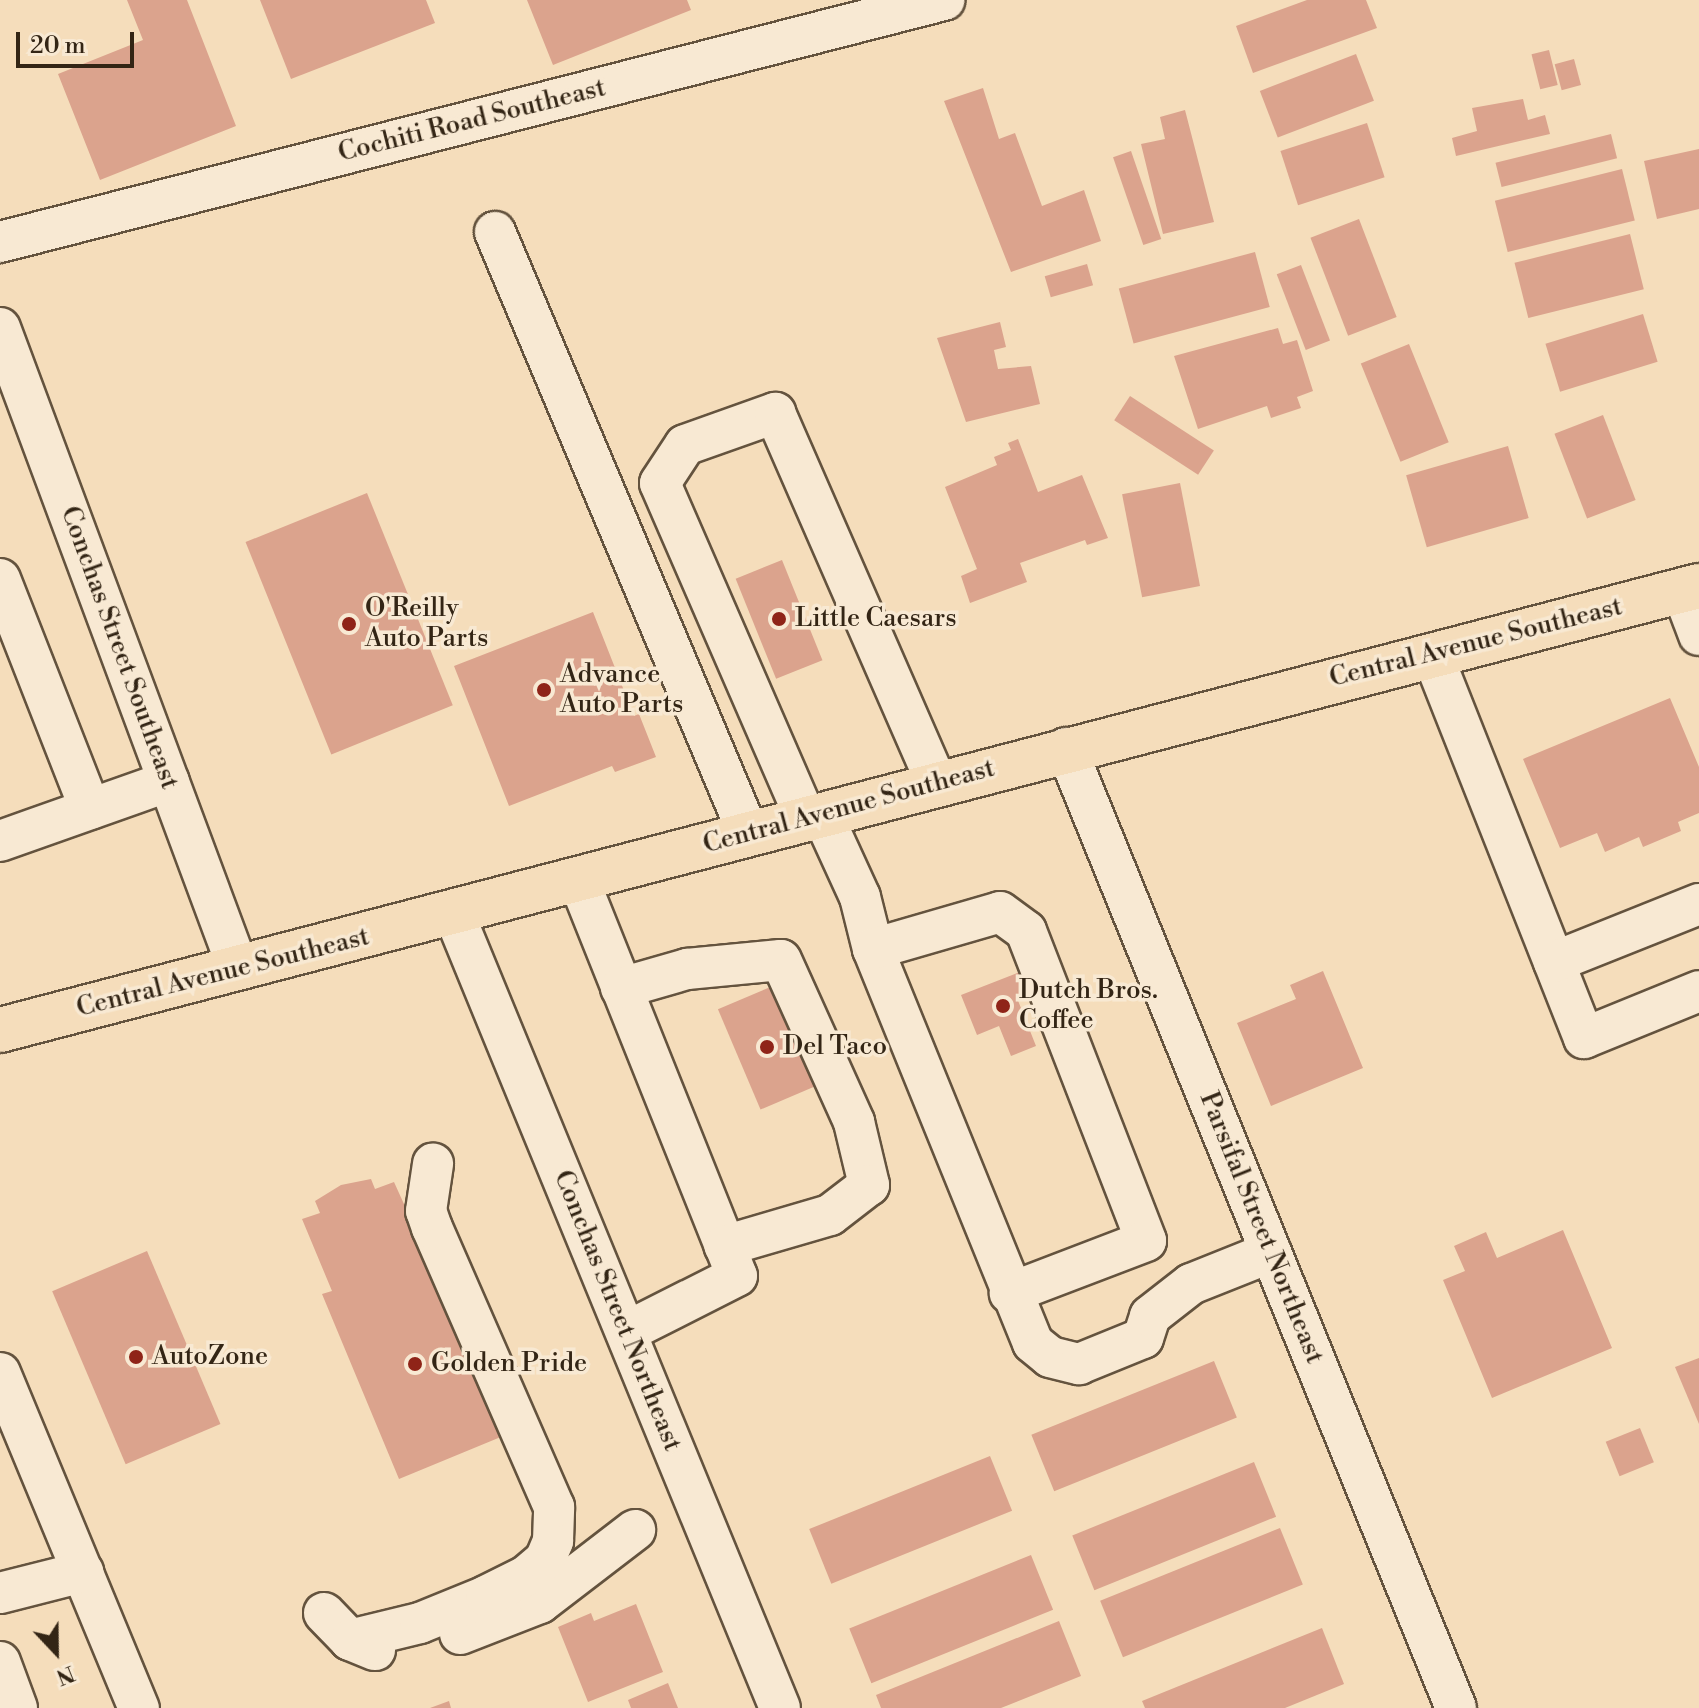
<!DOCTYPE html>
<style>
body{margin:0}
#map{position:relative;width:1699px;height:1708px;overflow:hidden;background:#f5ddbb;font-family:"Libre Bodoni",serif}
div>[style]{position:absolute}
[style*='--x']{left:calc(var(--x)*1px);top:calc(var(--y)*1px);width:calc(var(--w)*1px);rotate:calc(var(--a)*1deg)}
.building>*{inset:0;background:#dba38d;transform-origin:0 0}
.roads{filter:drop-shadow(2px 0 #64533e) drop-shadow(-2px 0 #64533e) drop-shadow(0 2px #64533e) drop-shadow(0 -2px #64533e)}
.minor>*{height:40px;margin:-20px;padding:0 20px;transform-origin:20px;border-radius:20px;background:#f8e9d3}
.major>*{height:44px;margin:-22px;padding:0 22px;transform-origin:22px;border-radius:22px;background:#f5ddbb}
.dots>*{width:22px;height:22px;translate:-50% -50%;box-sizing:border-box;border:4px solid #f8e9d3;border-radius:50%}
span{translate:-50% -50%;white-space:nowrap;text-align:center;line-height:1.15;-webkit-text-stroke:7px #f8e9d3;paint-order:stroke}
.street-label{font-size:26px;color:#332515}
.poi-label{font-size:26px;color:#332515}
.left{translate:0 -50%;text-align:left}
.north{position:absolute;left:16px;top:1612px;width:80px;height:80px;-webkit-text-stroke:6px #f8e9d3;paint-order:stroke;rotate:158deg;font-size:22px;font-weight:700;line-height:32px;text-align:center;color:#332515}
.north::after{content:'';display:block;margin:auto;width:28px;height:36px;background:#332515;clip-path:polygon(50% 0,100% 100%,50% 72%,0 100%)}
.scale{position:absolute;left:16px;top:32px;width:118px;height:36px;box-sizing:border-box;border:4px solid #332515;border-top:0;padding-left:10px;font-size:24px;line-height:28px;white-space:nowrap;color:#332515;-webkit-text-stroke:6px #f8e9d3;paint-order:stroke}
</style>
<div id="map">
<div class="building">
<i style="clip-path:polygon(127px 0,187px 0,236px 126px,100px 180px,58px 74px,143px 40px)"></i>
<i style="clip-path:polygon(260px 0,426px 0,435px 23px,291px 79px)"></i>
<i style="clip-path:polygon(527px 0,687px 0,691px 10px,553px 65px)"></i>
<i style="clip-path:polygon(1307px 0,1366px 0,1377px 28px,1253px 73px,1236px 26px)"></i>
<i style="left:1549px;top:50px;width:36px;height:18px;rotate:76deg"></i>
<i style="left:1356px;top:54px;width:50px;height:103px;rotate:69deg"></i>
<i style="left:1574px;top:59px;width:27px;height:20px;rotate:75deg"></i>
<i style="clip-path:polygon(983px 88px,999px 139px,1015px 133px,1042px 206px,1084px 190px,1101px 241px,1011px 272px,944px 101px)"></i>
<i style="clip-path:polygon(1523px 99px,1528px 120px,1545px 115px,1550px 134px,1456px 156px,1452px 138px,1477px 131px,1472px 108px)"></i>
<i style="clip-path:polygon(1185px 110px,1214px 222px,1163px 234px,1141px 144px,1165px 139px,1160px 117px)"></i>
<i style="left:1367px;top:123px;width:57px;height:91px;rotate:72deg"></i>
<i style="left:1611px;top:134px;width:25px;height:119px;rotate:76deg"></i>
<i style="clip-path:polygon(1699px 149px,1699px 209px,1657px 219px,1644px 161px)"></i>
<i style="left:1131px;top:151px;width:93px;height:19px;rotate:71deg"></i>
<i style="left:1622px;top:169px;width:53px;height:131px;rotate:76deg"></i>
<i style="left:1359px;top:219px;width:105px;height:52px;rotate:69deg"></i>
<i style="left:1630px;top:234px;width:57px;height:119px;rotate:76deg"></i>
<i style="left:1255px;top:252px;width:57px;height:141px;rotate:75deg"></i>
<i style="left:1087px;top:264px;width:22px;height:44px;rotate:74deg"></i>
<i style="left:1301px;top:265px;width:81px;height:26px;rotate:69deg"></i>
<i style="left:1643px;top:314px;width:50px;height:102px;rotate:73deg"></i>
<i style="clip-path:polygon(1000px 322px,1006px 347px,994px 350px,998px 369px,1031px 366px,1040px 404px,966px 422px,937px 338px)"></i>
<i style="clip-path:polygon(1278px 328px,1283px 344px,1297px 340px,1313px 391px,1297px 397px,1301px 408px,1271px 418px,1267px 406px,1198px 429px,1174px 356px)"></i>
<i style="left:1409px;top:344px;width:106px;height:52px;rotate:68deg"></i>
<i style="left:1130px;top:396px;width:100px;height:29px;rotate:33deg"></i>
<i style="left:1603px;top:415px;width:91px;height:52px;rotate:69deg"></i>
<i style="clip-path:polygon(1018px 439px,1038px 492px,1082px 475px,1108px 538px,1087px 545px,1085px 540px,1020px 563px,1027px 582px,970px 603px,961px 576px,977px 569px,945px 487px,997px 465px,994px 457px,1011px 450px,1008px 443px)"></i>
<i style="left:1508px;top:446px;width:75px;height:106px;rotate:74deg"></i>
<i style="left:1180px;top:483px;width:105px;height:59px;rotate:79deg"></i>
<i style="left:367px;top:493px;width:229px;height:131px;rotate:68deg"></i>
<i style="left:782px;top:560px;width:108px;height:50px;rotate:68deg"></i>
<i style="clip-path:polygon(593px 612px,634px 716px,639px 714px,656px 757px,615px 772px,612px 766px,509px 806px,454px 666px)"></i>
<i style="clip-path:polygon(1670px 698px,1699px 767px,1699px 813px,1678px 822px,1681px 831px,1643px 847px,1639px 837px,1605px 852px,1597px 833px,1560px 848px,1523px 759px)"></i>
<i style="clip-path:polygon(1323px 971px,1363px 1068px,1271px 1106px,1237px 1023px,1296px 999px,1290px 985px)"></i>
<i style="clip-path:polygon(1020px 972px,1028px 993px,1017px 998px,1036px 1046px,1011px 1056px,999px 1026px,977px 1035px,961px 995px)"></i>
<i style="left:775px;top:985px;width:109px;height:62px;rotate:67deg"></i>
<i style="clip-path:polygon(371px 1179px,375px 1189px,394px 1182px,508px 1434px,399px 1479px,322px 1294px,332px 1291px,302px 1219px,320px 1213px,315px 1201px,341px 1185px)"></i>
<i style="clip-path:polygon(1563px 1230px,1612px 1348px,1492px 1398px,1443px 1280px,1465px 1271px,1454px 1246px,1486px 1232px,1497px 1258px)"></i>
<i style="left:147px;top:1251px;width:188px;height:103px;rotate:67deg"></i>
<i style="clip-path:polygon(1699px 1358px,1699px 1424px,1675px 1367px)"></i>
<i style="left:1214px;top:1361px;width:61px;height:197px;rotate:68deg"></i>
<i style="left:1640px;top:1428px;width:37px;height:37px;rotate:68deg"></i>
<i style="left:990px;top:1456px;width:59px;height:195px;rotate:68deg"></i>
<i style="left:1254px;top:1462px;width:59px;height:196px;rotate:68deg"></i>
<i style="left:1280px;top:1528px;width:61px;height:194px;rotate:68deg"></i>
<i style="left:1031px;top:1555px;width:59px;height:196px;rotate:68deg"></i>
<i style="clip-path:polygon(636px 1604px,663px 1672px,588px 1702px,558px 1627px,591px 1613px,594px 1621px)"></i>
<i style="clip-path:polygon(1059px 1621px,1081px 1676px,1001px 1708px,881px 1708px,876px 1695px)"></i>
<i style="clip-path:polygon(1322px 1628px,1344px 1684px,1285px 1708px,1145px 1708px,1142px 1701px)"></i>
<i style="clip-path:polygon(668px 1683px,678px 1708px,631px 1708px,628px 1700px)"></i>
<i style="clip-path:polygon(449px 1701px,451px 1708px,430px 1708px)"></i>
</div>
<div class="roads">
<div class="minor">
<i style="--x:495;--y:232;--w:654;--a:67.16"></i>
<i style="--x:0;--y:242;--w:975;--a:-14.38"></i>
<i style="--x:0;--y:328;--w:683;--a:69.6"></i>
<i style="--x:0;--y:579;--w:247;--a:68.6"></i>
<i style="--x:1682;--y:590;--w:48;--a:69.3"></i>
<i style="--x:1432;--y:654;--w:413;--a:68.4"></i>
<i style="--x:1584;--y:1038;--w:124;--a:-22.2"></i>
<i style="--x:1066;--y:748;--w:1036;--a:67.89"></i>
<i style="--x:822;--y:814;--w:91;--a:65.4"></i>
<i style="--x:860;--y:897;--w:54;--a:76"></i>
<i style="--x:873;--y:949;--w:425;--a:67.9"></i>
<i style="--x:1033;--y:1343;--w:22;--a:39"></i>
<i style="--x:1050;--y:1357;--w:30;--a:14"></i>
<i style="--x:1079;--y:1364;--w:69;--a:-22.1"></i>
<i style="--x:1143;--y:1338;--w:23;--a:-72"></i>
<i style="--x:1150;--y:1316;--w:52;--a:-38"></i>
<i style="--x:1191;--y:1284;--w:86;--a:-21.8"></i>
<i style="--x:806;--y:819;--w:366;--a:-113.5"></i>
<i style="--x:660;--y:483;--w:45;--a:-56.7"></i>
<i style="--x:685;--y:445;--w:96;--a:-19.6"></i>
<i style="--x:775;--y:413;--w:404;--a:66.4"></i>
<i style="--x:0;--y:841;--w:179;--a:-19.5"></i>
<i style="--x:579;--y:881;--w:425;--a:68.2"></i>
<i style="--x:737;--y:1276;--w:124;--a:153.2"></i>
<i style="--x:454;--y:914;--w:858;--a:67.68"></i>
<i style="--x:873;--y:949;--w:132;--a:-16.2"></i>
<i style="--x:1000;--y:912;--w:32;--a:36"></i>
<i style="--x:1026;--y:931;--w:332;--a:68.8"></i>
<i style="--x:1146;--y:1241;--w:146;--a:159.1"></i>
<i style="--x:1554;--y:962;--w:156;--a:-21.8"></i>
<i style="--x:621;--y:988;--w:69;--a:-16.1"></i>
<i style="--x:687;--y:969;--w:94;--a:-5.5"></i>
<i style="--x:781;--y:960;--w:178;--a:65.7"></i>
<i style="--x:854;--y:1122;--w:65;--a:76.6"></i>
<i style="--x:869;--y:1185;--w:49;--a:142.4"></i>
<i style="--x:830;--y:1215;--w:110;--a:163.7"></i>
<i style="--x:0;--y:1373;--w:363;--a:67.5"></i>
<i style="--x:0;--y:1593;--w:86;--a:-14.2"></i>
<i style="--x:324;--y:1613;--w:37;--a:46"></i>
<i style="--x:350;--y:1640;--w:27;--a:22"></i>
<i style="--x:460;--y:1634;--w:86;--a:-21.2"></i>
<i style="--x:540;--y:1603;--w:120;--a:-37.5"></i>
<i style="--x:350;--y:1640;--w:72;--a:-13.7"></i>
<i style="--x:420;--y:1623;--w:71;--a:-22.2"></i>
<i style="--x:486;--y:1596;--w:45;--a:-26.6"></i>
<i style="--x:526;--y:1576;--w:25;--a:-40"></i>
<i style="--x:545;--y:1560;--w:21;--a:-67"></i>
<i style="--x:553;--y:1541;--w:34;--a:-88"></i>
<i style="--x:554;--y:1507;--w:305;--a:-113.6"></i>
<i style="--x:432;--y:1228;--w:18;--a:-109"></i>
<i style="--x:426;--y:1211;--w:48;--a:-81.5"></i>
<i style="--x:0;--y:1662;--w:49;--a:69.7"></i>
</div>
<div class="major">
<i style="--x:0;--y:1030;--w:1756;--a:-14.65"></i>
</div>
</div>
<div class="dots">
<i style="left:779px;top:619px;background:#8f2418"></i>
<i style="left:349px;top:624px;background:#8f2418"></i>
<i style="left:544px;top:690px;background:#8f2418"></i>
<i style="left:1003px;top:1006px;background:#8f2418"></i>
<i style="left:767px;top:1047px;background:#8f2418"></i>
<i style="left:136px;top:1357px;background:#8f2418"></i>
<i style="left:415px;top:1364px;background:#8f2418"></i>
</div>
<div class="street-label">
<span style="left:472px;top:121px;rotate:-14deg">Cochiti Road Southeast</span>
<span style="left:1476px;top:643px;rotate:-14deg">Central Avenue Southeast</span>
<span style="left:119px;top:648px;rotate:70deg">Conchas Street Southeast</span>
<span style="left:849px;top:807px;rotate:-15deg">Central Avenue Southeast</span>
<span style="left:223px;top:973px;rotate:-14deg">Central Avenue Southeast</span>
<span style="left:1261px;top:1228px;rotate:68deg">Parsifal Street Northeast</span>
<span style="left:617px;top:1311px;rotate:68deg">Conchas Street Northeast</span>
</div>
<div class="poi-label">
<span class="left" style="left:365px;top:624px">O'Reilly<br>Auto Parts</span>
<span class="left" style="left:795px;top:619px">Little Caesars</span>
<span class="left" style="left:560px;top:690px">Advance<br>Auto Parts</span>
<span class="left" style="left:1019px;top:1006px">Dutch Bros.<br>Coffee</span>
<span class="left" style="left:783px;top:1047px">Del Taco</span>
<span class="left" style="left:152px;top:1357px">AutoZone</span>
<span class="left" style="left:431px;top:1364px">Golden Pride</span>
</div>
<div class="north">N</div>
<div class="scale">20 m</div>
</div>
